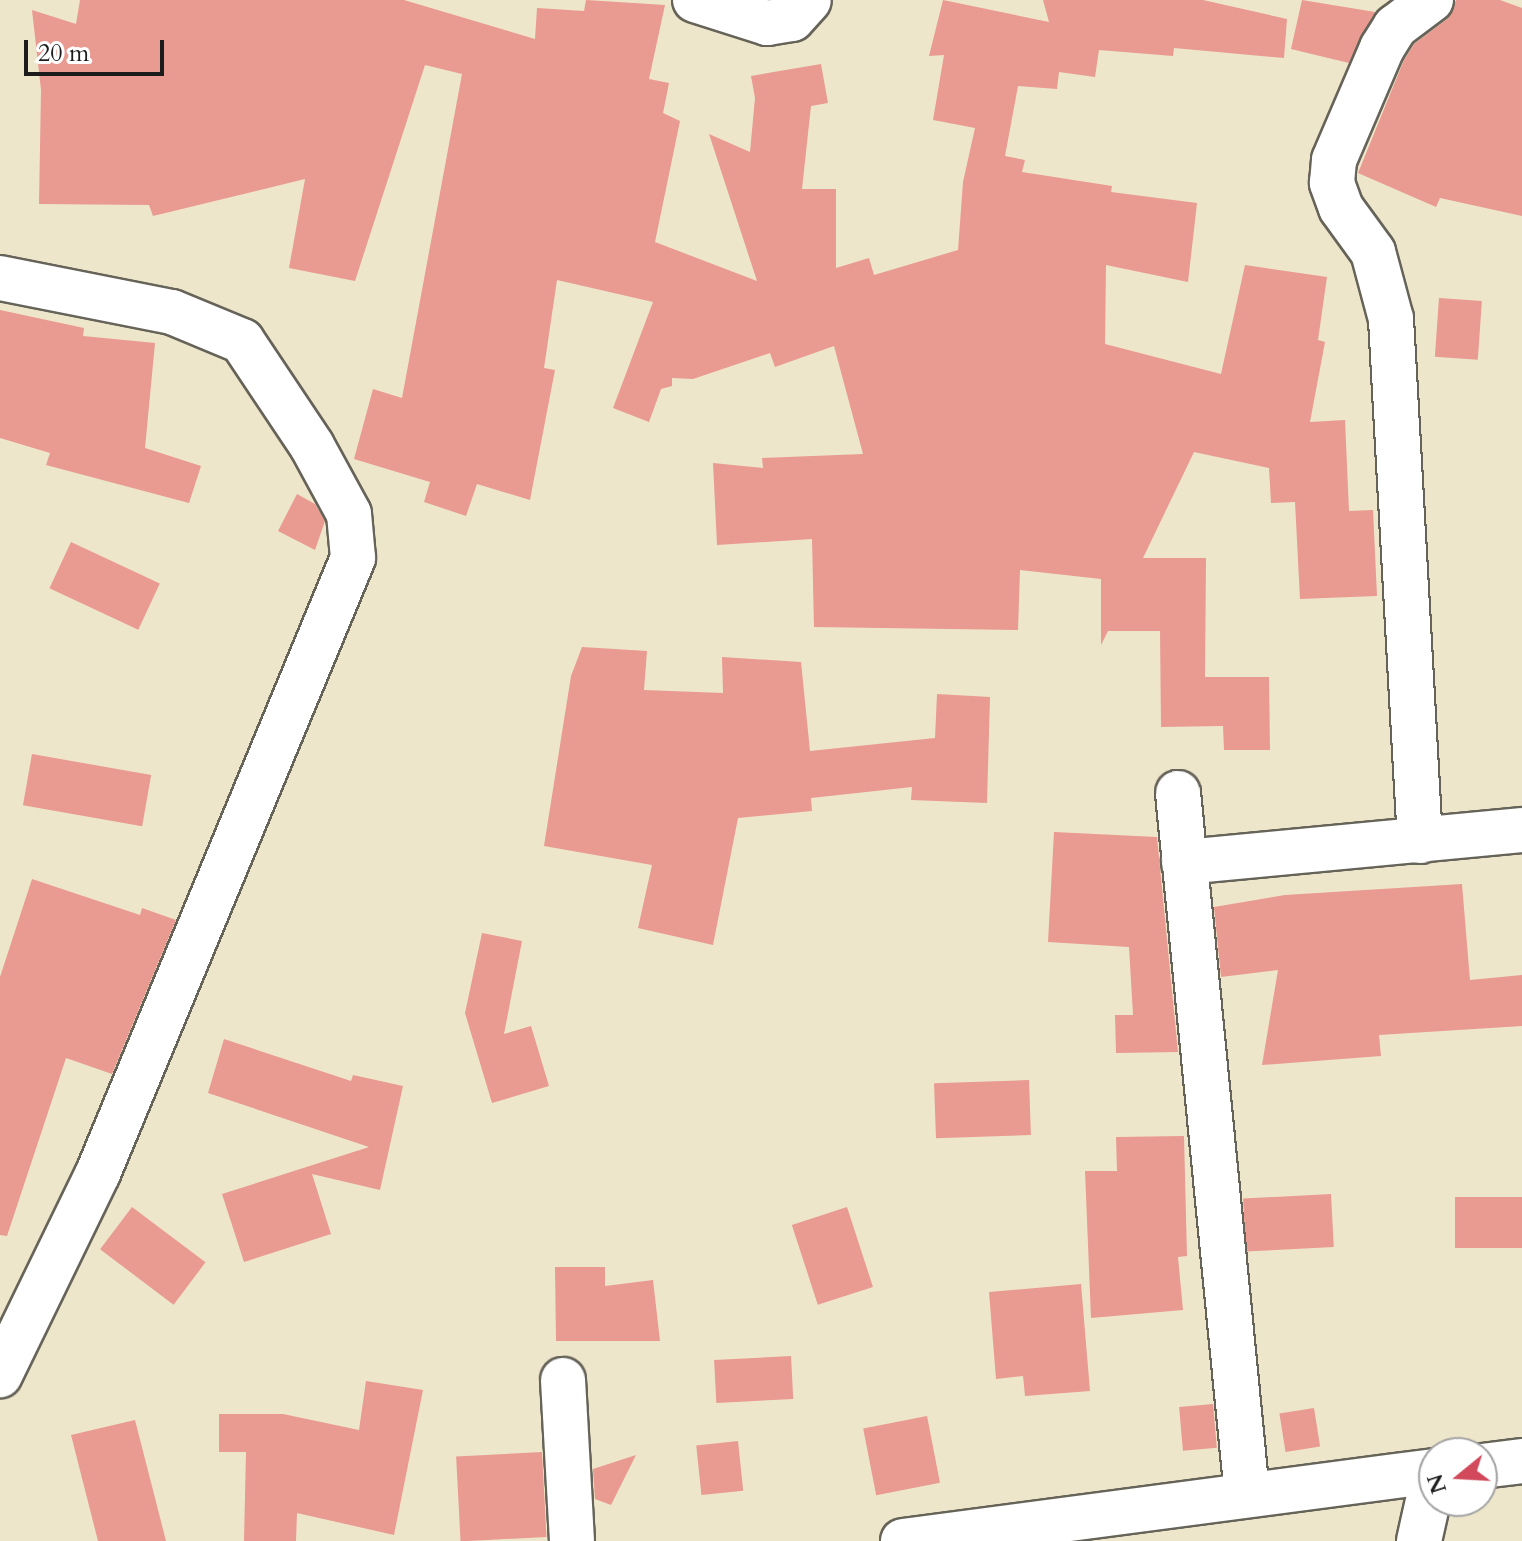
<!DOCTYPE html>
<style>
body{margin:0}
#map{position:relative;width:1522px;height:1541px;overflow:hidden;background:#eee6ca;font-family:Cardo,serif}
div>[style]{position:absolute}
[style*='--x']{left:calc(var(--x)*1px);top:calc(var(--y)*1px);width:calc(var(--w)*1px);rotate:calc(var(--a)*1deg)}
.building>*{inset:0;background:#e99a91;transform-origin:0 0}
.roads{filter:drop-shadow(2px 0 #666359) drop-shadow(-2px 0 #666359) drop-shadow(0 2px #666359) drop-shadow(0 -2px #666359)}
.street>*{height:44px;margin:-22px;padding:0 22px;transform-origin:22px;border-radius:22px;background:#fff}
.secondary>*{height:44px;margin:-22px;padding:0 22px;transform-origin:22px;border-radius:22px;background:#fff}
span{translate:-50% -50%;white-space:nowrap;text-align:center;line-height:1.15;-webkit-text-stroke:6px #fff;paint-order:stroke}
.north{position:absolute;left:1418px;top:1437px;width:80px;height:80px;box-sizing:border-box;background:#fff;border:2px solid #a4a4a4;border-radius:50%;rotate:252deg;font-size:22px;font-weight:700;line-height:32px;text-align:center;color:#1c1c1c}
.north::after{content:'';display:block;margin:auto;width:28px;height:36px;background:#d1495b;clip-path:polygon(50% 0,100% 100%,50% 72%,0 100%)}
.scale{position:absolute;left:24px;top:40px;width:140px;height:36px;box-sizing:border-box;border:4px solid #1c1c1c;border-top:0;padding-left:10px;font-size:24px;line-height:28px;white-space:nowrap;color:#1c1c1c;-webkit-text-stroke:6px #fff;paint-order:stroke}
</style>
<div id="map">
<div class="building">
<i style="clip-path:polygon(80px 0,404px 0,535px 39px,537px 8px,584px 11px,586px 0,665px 5px,649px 79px,669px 83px,663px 113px,680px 121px,655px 242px,757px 281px,709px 134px,750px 152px,755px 98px,751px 76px,821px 64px,828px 103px,811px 106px,802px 189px,836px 189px,836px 268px,869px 258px,874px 275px,958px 250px,963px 182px,975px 128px,933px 120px,944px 55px,929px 56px,943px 0,1049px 22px,1043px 0,1203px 0,1287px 19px,1284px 58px,1174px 48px,1173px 56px,1099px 50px,1095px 77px,1059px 72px,1057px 89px,1018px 86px,1005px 156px,1025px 160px,1022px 172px,1112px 186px,1111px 192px,1197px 203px,1188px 282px,1106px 265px,1105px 344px,1221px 374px,1245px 265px,1327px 277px,1318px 340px,1325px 342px,1310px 422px,1345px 420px,1349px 511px,1373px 510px,1377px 596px,1300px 599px,1295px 502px,1271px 503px,1269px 468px,1194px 452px,1143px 558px,1206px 558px,1205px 677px,1269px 677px,1270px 750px,1224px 750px,1223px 726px,1161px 727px,1160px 631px,1108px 631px,1101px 645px,1101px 579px,1020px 570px,1018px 630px,814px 627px,812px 539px,717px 545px,713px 463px,763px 468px,762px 458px,863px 454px,834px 346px,775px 367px,770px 353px,693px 379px,672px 378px,672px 386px,661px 389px,649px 422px,613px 408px,653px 302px,557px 280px,544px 368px,555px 370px,530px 500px,477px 484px,466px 516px,424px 502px,430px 482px,354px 459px,373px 389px,402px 398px,462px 74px,425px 65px,355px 281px,289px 268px,305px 179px,153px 216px,149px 205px,39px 204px,41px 90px,32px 10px,76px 24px)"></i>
<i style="clip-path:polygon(1302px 0,1375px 12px,1349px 63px,1291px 49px)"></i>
<i style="clip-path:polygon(1456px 0,1500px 0,1522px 8px,1522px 216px,1440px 198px,1436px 207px,1358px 173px,1404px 60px,1414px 44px,1447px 19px)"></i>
<i style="left:1439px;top:298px;width:43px;height:59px;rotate:4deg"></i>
<i style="clip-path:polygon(0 310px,84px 328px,83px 336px,155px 343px,145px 448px,201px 466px,189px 503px,46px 465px,50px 453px,0 438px)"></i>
<i style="clip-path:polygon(297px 494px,315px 504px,325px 521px,315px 550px,278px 531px)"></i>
<i style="left:71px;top:542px;width:98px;height:51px;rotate:25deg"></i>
<i style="clip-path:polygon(582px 647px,647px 651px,644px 690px,723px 693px,722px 657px,801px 662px,810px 751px,935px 738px,937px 694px,990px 697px,987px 803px,911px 800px,912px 787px,811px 798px,812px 811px,738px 818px,713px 945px,638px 928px,652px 865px,544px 846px,571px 676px)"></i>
<i style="left:32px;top:754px;width:121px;height:52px;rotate:10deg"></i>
<i style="clip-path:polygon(1054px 832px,1157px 837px,1178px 1052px,1116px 1053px,1115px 1015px,1133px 1015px,1129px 947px,1048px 942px)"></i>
<i style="clip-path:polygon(32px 879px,140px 915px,142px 908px,176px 920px,112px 1074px,66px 1058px,7px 1236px,0 1235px,0 977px)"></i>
<i style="clip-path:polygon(1462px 884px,1470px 980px,1522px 975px,1522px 1026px,1379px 1035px,1381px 1056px,1262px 1065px,1278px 970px,1221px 977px,1214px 907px,1285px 895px)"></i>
<i style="clip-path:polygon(482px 933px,522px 941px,504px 1034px,531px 1026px,549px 1086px,492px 1103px,465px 1013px)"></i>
<i style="clip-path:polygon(224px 1039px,351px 1081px,353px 1075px,403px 1086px,380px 1190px,312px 1174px,331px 1234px,244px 1262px,222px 1194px,369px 1147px,208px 1093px)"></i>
<i style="left:1029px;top:1080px;width:55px;height:95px;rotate:88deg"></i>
<i style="clip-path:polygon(1184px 1136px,1187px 1256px,1178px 1257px,1183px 1310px,1091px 1318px,1085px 1171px,1117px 1171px,1116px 1137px)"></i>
<i style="left:1331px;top:1194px;width:53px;height:88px;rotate:87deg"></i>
<i style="left:1522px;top:1197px;width:51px;height:67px;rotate:90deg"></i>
<i style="left:132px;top:1207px;width:92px;height:53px;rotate:37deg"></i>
<i style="left:847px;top:1207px;width:84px;height:58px;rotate:72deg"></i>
<i style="clip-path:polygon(555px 1267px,605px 1267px,605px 1286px,653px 1280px,660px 1341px,556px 1341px)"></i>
<i style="clip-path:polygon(1081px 1284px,1090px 1391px,1025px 1396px,1023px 1376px,996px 1379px,989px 1292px)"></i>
<i style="left:791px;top:1356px;width:43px;height:77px;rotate:87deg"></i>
<i style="clip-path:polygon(366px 1381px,423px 1390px,394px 1535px,297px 1513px,296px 1541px,244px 1541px,246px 1452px,219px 1452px,219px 1414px,283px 1414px,359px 1430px)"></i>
<i style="left:1213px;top:1404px;width:44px;height:34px;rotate:85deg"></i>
<i style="left:1314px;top:1408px;width:39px;height:35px;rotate:81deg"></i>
<i style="left:927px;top:1416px;width:68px;height:65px;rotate:79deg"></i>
<i style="clip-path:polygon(135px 1420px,166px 1541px,98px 1541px,71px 1435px)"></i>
<i style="left:738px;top:1441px;width:50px;height:42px;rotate:84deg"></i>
<i style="left:542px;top:1452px;width:85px;height:86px;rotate:87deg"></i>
<i style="clip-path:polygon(636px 1455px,611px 1505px,595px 1499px,593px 1469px)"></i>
</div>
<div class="roads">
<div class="street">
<i style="--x:695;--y:0;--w:76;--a:17.7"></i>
<i style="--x:767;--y:23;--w:25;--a:-9"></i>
<i style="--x:792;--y:19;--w:25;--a:-48"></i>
<i style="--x:0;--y:278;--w:175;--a:11.2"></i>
<i style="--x:172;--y:312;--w:76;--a:22.5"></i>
<i style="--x:242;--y:341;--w:126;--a:56.3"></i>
<i style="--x:312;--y:446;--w:77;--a:61.4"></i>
<i style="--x:349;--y:514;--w:44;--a:84.8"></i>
<i style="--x:353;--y:558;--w:666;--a:112.52"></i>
<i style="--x:98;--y:1173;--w:225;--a:115.9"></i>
<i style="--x:1178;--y:793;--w:704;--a:84.38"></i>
<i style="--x:1420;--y:841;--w:523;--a:-93.18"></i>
<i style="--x:1391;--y:319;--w:69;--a:-105"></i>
<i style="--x:1373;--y:252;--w:54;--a:-126"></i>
<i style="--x:1341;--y:208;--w:27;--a:-110"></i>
<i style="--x:1332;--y:183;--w:23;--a:-85"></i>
<i style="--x:1334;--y:160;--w:122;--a:-66.8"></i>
<i style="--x:1382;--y:48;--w:25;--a:-58"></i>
<i style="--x:1395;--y:27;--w:45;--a:-36.9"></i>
<i style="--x:1184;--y:862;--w:340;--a:-5.4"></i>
<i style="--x:563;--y:1380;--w:161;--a:86.8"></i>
<i style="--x:1419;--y:1541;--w:69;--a:-77.4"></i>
</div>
<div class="secondary">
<i style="--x:1482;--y:1466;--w:40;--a:-7.1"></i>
<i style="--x:903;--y:1541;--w:536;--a:-7.51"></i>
</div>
</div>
<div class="north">N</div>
<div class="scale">20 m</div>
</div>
